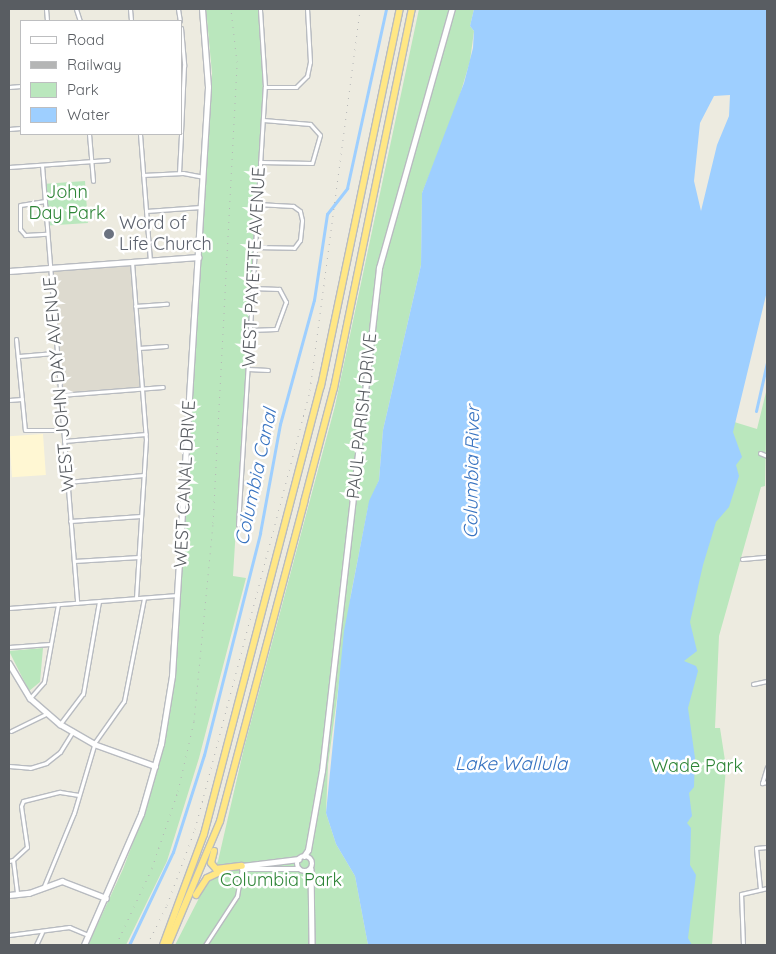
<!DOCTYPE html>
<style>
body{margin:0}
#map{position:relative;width:776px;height:954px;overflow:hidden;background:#edebe0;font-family:Quicksand,sans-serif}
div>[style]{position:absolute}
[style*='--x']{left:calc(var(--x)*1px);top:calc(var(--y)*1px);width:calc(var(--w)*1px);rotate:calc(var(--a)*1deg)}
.commercial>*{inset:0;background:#fff7d3;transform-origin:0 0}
.education>*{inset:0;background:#dddacf;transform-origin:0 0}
.green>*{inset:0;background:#bae7bd;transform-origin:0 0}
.water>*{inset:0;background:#9ecfff}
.canal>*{height:3px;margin:-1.5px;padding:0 1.5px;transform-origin:1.5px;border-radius:1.5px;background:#9ecfff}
.roads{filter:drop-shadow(1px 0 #b8bbc0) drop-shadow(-1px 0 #b8bbc0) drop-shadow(0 1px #b8bbc0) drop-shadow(0 -1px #b8bbc0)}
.street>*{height:3px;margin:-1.5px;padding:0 1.5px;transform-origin:1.5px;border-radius:1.5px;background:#fff}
.secondary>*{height:4.5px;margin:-2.25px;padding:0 2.25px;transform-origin:2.25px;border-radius:2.25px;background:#fff}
.secondary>.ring{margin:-2.25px;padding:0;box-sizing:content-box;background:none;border:4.5px solid #fff;border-radius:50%}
.highway>*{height:6px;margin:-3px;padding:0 3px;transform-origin:3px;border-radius:3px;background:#ffe785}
.rail>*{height:1px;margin-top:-0.5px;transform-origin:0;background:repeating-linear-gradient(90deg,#b4b5b5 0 1px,transparent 0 7px)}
.dots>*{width:14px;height:14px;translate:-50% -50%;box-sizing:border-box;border:2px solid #fff;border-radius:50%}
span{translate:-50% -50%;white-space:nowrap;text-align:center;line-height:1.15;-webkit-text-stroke:5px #fff;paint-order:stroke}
.park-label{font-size:18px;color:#2e8537}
.worship-label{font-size:18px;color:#5b616d}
.left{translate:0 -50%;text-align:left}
.street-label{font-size:18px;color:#595d62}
.water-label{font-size:19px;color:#3773c1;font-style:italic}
.frame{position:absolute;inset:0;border:10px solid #595d62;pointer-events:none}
.legend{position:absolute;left:20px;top:20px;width:162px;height:115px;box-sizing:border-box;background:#fff;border:1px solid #bdbec0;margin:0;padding:6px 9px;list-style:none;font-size:15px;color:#595d62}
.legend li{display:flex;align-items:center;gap:10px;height:25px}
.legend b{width:25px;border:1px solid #bdbec0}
</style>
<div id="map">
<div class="commercial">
<i style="left:43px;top:434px;width:41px;height:34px;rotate:86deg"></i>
</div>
<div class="education">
<i style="left:132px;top:262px;width:127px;height:82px;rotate:85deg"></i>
</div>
<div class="green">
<i style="clip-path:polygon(206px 9px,258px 9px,262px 36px,263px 93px,233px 576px,246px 578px,199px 758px,167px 861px,126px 945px,88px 945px,123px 869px,148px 803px,172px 694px,212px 73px)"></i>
<i style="clip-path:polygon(419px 9px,474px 9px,470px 26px,474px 31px,470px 61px,454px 115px,422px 193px,421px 265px,383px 430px,379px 480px,368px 507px,351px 594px,328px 765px,326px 813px,336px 844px,355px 876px,368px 945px,175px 945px,218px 861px,244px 748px,335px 406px)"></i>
<i style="left:85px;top:181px;width:42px;height:39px;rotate:86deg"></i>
<i style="clip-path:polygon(767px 388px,765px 486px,761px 487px,719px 636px,715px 728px,720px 728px,726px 767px,712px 945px,668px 945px,673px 696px,731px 421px,757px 429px)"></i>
<i style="clip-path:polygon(43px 648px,40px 682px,29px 691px,9px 651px)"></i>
</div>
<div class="water">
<i style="clip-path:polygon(evenodd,474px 9px,767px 9px,767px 291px,733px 432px,742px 457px,736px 465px,739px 476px,729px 507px,716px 522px,703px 565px,690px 622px,697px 651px,684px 661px,696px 666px,698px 671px,688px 708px,695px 758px,694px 787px,689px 793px,692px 816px,687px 823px,691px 828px,690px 865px,696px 875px,688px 938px,692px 945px,368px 945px,355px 876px,336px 844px,326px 813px,344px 631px,369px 501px,379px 480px,383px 430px,421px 265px,422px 193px,464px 83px,473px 48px,474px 31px,470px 26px,474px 9px,730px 95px,729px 116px,717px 145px,701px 211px,694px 181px,700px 123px,714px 96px,730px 95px)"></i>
</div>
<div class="canal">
<i style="--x:756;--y:411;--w:50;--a:-77.3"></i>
<i style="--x:129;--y:945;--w:103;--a:-64.7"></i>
<i style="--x:173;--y:852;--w:102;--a:-72.3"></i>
<i style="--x:204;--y:755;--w:229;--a:-75.8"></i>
<i style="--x:260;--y:533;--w:111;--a:-79.6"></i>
<i style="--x:280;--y:424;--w:129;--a:-74.7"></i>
<i style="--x:314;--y:300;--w:87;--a:-81.4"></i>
<i style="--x:327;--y:214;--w:33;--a:-52"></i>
<i style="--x:347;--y:188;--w:183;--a:-77.7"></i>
</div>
<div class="roads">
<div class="street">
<i style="--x:46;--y:9;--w:12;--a:85"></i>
<i style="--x:76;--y:9;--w:13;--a:72"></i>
<i style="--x:130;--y:9;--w:12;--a:85"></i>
<i style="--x:178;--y:9;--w:12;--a:81"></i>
<i style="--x:181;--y:28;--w:38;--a:85"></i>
<i style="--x:184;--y:66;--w:66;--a:92.6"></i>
<i style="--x:9;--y:87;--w:12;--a:-5"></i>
<i style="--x:265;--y:87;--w:31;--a:0"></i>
<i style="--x:296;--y:87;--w:16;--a:-45"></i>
<i style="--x:307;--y:76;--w:14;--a:-78"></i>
<i style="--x:310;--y:62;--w:53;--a:-93.2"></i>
<i style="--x:9;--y:129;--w:12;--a:-5"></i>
<i style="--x:89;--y:134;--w:47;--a:85.1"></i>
<i style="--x:140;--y:134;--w:127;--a:85.5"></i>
<i style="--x:260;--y:162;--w:52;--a:1.1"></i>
<i style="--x:312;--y:163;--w:29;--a:-74"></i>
<i style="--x:320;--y:135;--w:15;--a:-132"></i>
<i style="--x:310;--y:124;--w:47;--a:-175.1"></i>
<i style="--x:42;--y:165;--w:439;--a:85.4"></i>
<i style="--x:9;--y:167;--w:99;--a:-4"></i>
<i style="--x:179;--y:173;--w:39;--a:-87"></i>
<i style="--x:143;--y:175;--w:40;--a:-2.9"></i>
<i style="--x:183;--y:173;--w:20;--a:11"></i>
<i style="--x:45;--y:201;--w:25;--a:171"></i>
<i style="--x:20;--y:205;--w:24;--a:90"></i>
<i style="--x:20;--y:229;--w:8;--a:50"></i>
<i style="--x:25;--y:235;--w:22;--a:-3"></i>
<i style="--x:146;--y:211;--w:55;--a:-4.2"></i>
<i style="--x:255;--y:247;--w:39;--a:1"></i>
<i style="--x:294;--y:248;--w:10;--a:-53"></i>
<i style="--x:300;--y:240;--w:20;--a:-84"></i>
<i style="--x:302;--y:220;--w:9;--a:-103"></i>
<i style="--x:300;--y:211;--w:9;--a:-144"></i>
<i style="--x:293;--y:206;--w:36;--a:-177"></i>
<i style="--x:132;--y:262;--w:178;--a:85.5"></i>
<i style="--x:146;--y:439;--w:159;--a:93.6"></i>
<i style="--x:135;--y:306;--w:32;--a:-4"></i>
<i style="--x:250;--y:330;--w:26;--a:-2"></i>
<i style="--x:276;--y:329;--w:29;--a:-70"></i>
<i style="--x:286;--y:302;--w:15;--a:-118"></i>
<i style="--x:279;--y:289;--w:27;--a:-178"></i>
<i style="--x:16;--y:339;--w:91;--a:84.4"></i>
<i style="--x:25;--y:430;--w:38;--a:0"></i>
<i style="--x:139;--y:348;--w:27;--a:-4"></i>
<i style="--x:19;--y:356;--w:38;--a:-5"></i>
<i style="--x:248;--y:369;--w:20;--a:3"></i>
<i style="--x:60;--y:395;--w:103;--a:-4.4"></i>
<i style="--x:9;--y:400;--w:13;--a:-4"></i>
<i style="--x:64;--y:441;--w:82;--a:-4.9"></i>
<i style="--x:760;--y:453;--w:8;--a:23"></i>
<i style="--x:67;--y:482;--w:77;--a:-5.2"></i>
<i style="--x:70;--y:521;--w:71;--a:-4"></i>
<i style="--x:238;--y:525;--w:439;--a:-86.5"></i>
<i style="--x:265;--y:87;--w:78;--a:-93.7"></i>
<i style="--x:742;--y:559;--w:25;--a:-5"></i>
<i style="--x:74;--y:561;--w:65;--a:-3.5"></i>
<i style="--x:9;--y:608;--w:169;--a:-4.4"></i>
<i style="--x:9;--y:647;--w:41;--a:-4.2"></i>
<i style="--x:753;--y:684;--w:14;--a:-12"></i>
<i style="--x:30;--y:698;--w:21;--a:-49"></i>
<i style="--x:44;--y:682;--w:79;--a:-79.8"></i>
<i style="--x:60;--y:724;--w:38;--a:-53"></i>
<i style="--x:83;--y:694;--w:94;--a:-80.2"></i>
<i style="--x:11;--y:731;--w:39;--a:-26"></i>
<i style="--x:9;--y:766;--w:21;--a:5"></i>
<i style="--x:30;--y:768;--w:17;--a:-17"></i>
<i style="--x:46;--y:763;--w:18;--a:-38"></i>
<i style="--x:60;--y:752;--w:25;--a:-58"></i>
<i style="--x:767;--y:767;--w:17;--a:107"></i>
<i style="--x:762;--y:783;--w:5;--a:-11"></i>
<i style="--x:13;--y:860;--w:19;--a:-43"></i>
<i style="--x:27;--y:847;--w:41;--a:-98.3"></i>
<i style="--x:21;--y:806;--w:5;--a:-68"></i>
<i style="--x:23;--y:801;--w:38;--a:-14"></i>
<i style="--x:60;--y:792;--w:19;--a:9"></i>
<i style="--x:9;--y:861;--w:4;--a:-14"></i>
<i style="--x:13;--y:860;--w:34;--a:83"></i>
<i style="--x:44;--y:886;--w:79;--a:-67.7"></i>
<i style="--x:74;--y:813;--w:74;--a:-73.5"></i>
<i style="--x:95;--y:742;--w:50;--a:-54.7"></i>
<i style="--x:124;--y:701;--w:105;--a:-79"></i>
<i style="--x:760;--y:889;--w:41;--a:-95.6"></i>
<i style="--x:756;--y:848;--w:11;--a:-5"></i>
<i style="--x:9;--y:935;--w:61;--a:-7.6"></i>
<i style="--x:69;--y:927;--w:21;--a:23"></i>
<i style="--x:36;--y:945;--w:14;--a:-65"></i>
<i style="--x:205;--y:945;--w:59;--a:-56.9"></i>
<i style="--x:237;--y:896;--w:28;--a:-80"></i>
<i style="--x:743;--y:945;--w:51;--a:-92.2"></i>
<i style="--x:741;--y:894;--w:27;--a:-13"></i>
</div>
<div class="secondary">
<i style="--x:9;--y:271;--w:190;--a:-4.2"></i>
<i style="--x:9;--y:663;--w:41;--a:59"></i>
<i style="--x:30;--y:698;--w:40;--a:41"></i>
<i style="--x:60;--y:724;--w:39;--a:30"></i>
<i style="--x:94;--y:744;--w:65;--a:19.8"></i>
<i style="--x:304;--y:856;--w:7;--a:-56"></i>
<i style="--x:308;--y:850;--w:80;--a:-80"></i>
<i style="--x:322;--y:771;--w:506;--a:-83.53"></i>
<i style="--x:379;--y:268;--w:269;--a:-74.3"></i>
<i class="ring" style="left:297px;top:856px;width:11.5px;height:11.5px"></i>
<i style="--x:242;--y:866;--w:57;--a:-7"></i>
<i style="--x:242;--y:869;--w:57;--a:0"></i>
<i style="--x:311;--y:869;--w:76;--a:89.2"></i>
<i style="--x:9;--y:895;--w:20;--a:-6"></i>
<i style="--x:29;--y:893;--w:35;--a:-20"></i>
<i style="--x:62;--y:881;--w:47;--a:21.1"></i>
<i style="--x:84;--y:945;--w:143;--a:-66.5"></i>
<i style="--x:141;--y:814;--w:73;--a:-74.1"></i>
<i style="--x:161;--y:744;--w:69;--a:-80.8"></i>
<i style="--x:172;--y:676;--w:590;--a:-86.5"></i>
<i style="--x:208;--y:87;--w:78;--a:-94.4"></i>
</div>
<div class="highway">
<i style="--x:214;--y:851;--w:12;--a:104"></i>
<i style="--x:211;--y:863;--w:8;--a:50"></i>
<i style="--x:216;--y:869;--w:26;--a:-7"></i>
<i style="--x:196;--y:895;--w:20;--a:-57"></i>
<i style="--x:207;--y:878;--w:17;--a:-25"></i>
<i style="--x:163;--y:945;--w:118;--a:-69.7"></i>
<i style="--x:204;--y:834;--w:463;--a:-75.4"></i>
<i style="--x:321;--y:386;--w:385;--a:-78.2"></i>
<i style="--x:168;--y:945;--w:134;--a:-67.2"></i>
<i style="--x:220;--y:821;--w:330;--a:-75.2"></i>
<i style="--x:304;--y:502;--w:118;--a:-75.3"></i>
<i style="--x:334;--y:388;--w:387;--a:-78.4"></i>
</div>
</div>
<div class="rail">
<i style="--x:116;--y:945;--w:85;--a:-64.9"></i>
<i style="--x:152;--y:868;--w:81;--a:-71.3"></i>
<i style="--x:178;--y:791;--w:72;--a:-77.1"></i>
<i style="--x:194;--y:721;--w:199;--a:-84.5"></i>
<i style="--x:213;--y:523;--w:462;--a:-87"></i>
<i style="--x:237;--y:62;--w:53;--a:-96.5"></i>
<i style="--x:147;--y:945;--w:45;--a:-63.4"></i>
<i style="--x:167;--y:905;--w:81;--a:-69.8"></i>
<i style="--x:195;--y:829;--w:454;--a:-75.3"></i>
<i style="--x:310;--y:390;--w:384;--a:-82.5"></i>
</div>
<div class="dots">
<i style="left:109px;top:234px;background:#6b7280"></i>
</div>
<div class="park-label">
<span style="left:67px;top:203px">John<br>Day Park</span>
<span style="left:697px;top:766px">Wade Park</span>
<span style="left:281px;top:880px">Columbia Park</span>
</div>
<div class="worship-label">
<span class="left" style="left:119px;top:234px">Word of<br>Life Church</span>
</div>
<div class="street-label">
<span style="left:254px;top:267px;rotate:-87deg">WEST PAYETTE AVENUE</span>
<span style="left:59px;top:384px;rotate:-95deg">WEST JOHN DAY AVENUE</span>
<span style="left:362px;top:416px;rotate:-84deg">PAUL PARISH DRIVE</span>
<span style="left:185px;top:484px;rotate:-87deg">WEST CANAL DRIVE</span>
</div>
<div class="water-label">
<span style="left:472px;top:472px;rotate:-89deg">Columbia River</span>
<span style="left:256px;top:477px;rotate:-78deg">Columbia Canal</span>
<span style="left:511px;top:764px">Lake Wallula</span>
</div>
<div class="frame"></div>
<ul class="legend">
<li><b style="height:6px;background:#fff"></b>Road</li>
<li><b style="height:6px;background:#b4b5b5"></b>Railway</li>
<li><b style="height:14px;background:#bae7bd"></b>Park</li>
<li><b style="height:14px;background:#9ecfff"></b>Water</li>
</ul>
</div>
